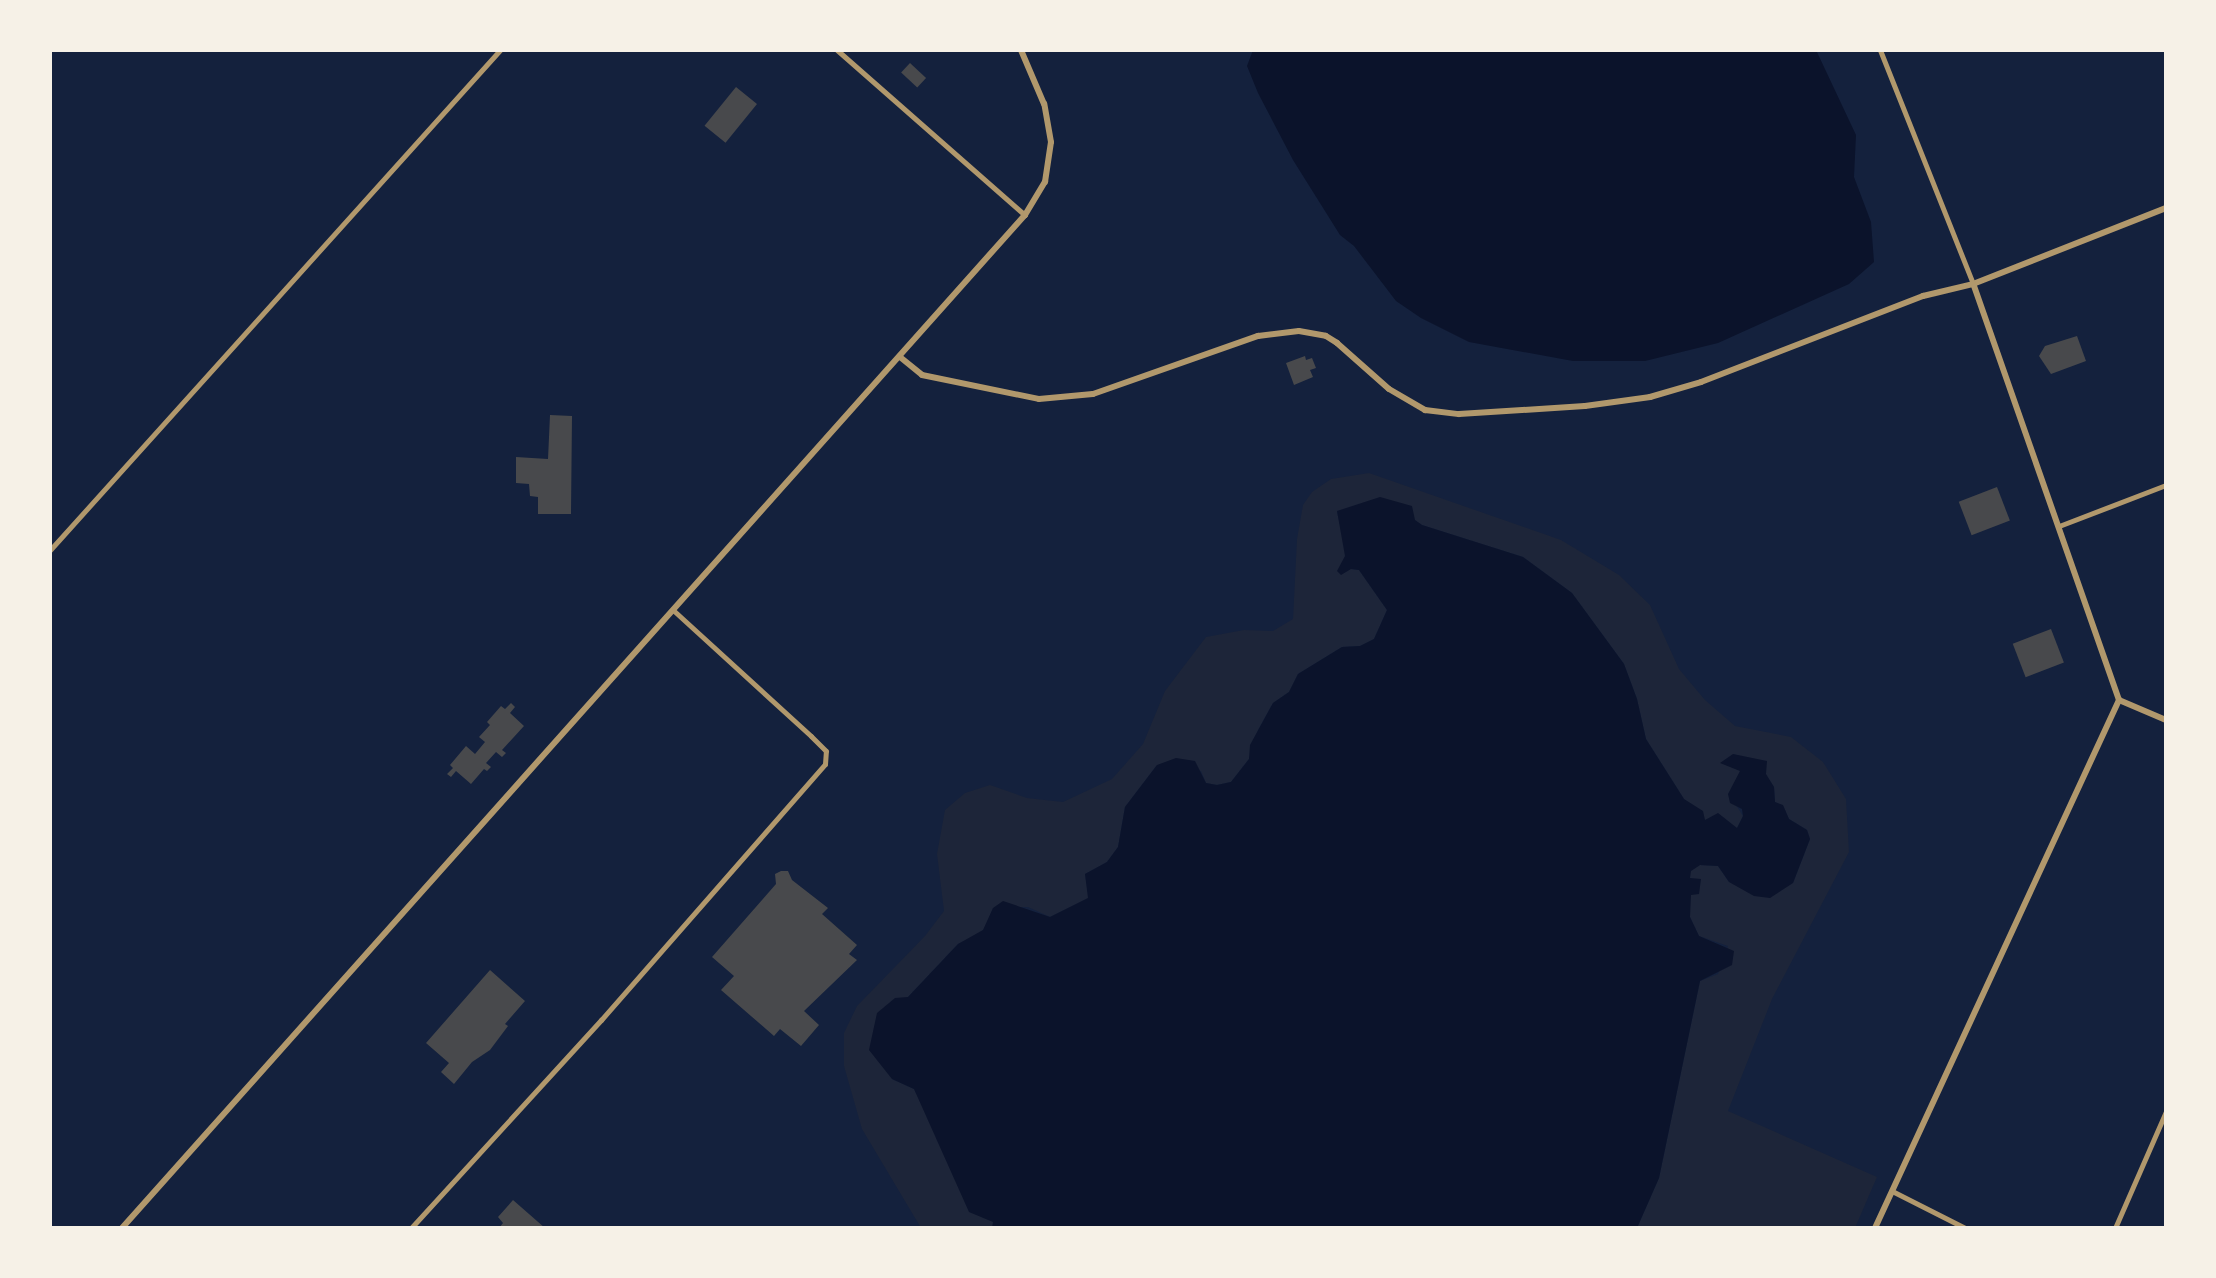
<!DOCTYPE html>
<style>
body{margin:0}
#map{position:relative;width:2216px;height:1278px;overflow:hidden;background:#14213d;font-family:Manrope,sans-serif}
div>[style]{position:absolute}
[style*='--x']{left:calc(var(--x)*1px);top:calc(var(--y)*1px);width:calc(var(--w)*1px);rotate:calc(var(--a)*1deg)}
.green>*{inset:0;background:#1d2539}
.water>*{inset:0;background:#0b132b}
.building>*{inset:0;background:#48494c;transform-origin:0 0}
.minor>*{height:5px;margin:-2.5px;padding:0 2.5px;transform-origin:2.5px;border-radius:2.5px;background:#b1986c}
.tertiary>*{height:6px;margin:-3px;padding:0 3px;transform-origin:3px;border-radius:3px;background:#b1986c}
span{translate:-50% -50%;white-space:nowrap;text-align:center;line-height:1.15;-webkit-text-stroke:8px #f6f1e7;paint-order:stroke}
.frame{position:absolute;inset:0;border:52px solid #f6f1e7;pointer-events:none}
</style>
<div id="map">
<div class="green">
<i style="clip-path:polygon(1369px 473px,1561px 540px,1619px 575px,1650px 605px,1679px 669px,1705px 700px,1735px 726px,1791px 737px,1823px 762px,1846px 799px,1849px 852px,1772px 999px,1728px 1111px,1877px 1177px,1855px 1228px,1637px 1228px,1659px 1178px,1700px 981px,1718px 974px,1728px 946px,1699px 936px,1690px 917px,1690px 871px,1700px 865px,1718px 866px,1729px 882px,1793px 883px,1810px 839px,1807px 830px,1789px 819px,1783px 806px,1775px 802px,1774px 787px,1756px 761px,1733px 754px,1740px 771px,1736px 805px,1743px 816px,1737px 828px,1704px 821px,1684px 799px,1646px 739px,1637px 699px,1624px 664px,1572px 593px,1523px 557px,1422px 525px,1380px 498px,1337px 512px,1351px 569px,1359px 570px,1387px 610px,1374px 639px,1360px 646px,1342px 647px,1298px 674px,1289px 692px,1273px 703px,1258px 730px,1249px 759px,1231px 782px,1217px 785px,1206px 783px,1201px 771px,1157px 765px,1125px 807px,1118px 847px,1107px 862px,1085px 874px,1089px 898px,1050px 917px,1028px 907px,993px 908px,987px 926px,976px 937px,958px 944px,908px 997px,892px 1079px,914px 1089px,942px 1146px,994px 1223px,992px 1228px,921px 1228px,862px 1129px,844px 1066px,844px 1033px,857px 1006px,925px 936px,944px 911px,937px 854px,945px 810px,965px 793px,990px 785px,1027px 798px,1063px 802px,1112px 779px,1143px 744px,1165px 691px,1206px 637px,1244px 630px,1273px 631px,1293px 619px,1297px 539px,1303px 505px,1312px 492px,1331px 479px)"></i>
</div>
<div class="water">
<i style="clip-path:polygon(1253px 50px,1816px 50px,1856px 135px,1854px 177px,1871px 222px,1874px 262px,1849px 284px,1718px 343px,1645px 361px,1573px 361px,1469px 342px,1421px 318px,1396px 301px,1354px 246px,1340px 235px,1293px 160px,1258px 93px,1247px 66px)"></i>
<i style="clip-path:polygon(1380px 497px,1412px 506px,1415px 520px,1422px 525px,1523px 557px,1572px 593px,1624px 664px,1637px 699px,1646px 739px,1684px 799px,1703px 811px,1705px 820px,1718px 813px,1737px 828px,1743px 816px,1742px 809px,1730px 803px,1728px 794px,1740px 771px,1720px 763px,1733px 754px,1767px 761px,1766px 774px,1774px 787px,1775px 802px,1783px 805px,1789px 819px,1807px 830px,1810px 839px,1793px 883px,1770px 898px,1754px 896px,1729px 882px,1718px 866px,1700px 865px,1691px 871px,1690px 878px,1701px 879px,1699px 894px,1691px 895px,1690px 917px,1699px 936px,1734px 951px,1732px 965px,1700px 981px,1659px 1178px,1637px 1228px,992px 1228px,993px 1222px,969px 1212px,914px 1089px,892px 1079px,869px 1050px,877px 1013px,895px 998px,908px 997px,958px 944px,983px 930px,993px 908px,1003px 901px,1050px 917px,1088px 898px,1085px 874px,1107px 862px,1118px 847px,1125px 807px,1157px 765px,1176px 758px,1195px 761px,1206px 783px,1217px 785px,1231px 782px,1249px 759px,1250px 745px,1273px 703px,1289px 692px,1298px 674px,1342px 647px,1360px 646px,1374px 639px,1387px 610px,1359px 570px,1351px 569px,1341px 575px,1337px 571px,1345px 556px,1337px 511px)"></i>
</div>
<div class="building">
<i style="left:910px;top:63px;width:22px;height:13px;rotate:43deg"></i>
<i style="left:736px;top:87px;width:27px;height:50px;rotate:39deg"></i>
<i style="clip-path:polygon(2077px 336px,2086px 361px,2051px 374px,2039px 356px,2045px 346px)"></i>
<i style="clip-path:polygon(1305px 356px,1306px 360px,1312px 358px,1316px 368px,1310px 370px,1313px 377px,1294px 385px,1286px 363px)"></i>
<i style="clip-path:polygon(550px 415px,572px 416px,571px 514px,538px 514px,538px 497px,530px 496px,529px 484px,516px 483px,516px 457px,548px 459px)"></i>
<i style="left:1997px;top:487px;width:36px;height:41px;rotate:69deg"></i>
<i style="left:2051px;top:629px;width:36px;height:41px;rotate:69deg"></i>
<i style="clip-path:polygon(511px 703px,515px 707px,510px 713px,524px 726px,502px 750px,506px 753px,502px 757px,496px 752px,486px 763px,491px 767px,487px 771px,484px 769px,471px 784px,456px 771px,451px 777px,447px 774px,453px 768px,450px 765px,466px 746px,475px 754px,485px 742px,479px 737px,490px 725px,487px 722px,501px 706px,505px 709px)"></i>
<i style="clip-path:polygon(781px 871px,788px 871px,792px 880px,828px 908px,822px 914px,857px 945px,849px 954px,857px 960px,804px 1011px,819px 1025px,801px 1046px,780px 1029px,774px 1036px,721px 990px,734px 976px,712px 957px,776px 884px,775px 874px)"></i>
<i style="clip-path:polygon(490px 970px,525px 1001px,505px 1024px,508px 1026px,490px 1050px,472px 1062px,454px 1084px,441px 1072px,449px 1063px,426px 1043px)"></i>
<i style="clip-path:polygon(513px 1200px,545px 1228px,499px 1228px,503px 1223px,498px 1217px)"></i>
</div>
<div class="minor">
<i style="--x:837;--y:50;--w:250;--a:41.3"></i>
<i style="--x:1880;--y:50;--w:252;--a:68.3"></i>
<i style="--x:2059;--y:526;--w:115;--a:-21"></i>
<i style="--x:50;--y:550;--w:673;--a:-48.01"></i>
<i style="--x:1892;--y:1191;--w:82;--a:26.9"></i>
<i style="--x:411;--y:1228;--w:282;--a:-47.6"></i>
<i style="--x:601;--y:1020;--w:340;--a:-48.8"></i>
<i style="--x:825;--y:764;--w:13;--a:-86"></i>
<i style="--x:826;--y:751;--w:21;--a:-135"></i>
<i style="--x:811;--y:736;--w:185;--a:-137.6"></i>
<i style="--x:2115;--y:1228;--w:128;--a:-66.4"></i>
</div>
<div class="tertiary">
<i style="--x:900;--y:357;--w:28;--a:39"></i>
<i style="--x:922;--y:375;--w:119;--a:11.6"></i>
<i style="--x:1039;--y:399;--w:54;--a:-5.3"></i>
<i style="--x:1093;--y:394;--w:175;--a:-19.4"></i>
<i style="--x:1258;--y:336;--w:41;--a:-7"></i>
<i style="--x:1299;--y:331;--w:27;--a:10"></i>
<i style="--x:1326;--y:336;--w:13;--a:32"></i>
<i style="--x:1337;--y:343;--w:69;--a:41.5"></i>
<i style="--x:1389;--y:389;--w:42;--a:30.3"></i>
<i style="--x:1425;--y:410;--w:34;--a:7"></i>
<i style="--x:1459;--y:414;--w:126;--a:-3.6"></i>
<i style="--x:1585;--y:406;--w:66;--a:-7.9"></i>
<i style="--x:1650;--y:397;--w:53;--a:-16.4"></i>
<i style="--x:1701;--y:382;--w:238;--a:-21.2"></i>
<i style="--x:1923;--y:296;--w:51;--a:-13.5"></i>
<i style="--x:1973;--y:284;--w:207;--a:-21.5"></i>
<i style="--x:2119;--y:700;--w:51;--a:23.1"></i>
<i style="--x:122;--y:1228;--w:1357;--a:-48.29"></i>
<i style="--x:1025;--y:215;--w:39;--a:-59"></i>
<i style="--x:1045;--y:182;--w:40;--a:-81.5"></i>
<i style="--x:1051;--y:142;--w:39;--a:-100"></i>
<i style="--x:1044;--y:104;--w:59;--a:-113.1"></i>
<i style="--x:1875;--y:1228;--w:582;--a:-65.2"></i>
<i style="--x:2119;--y:700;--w:441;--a:-109.3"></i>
</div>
<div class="frame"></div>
</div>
